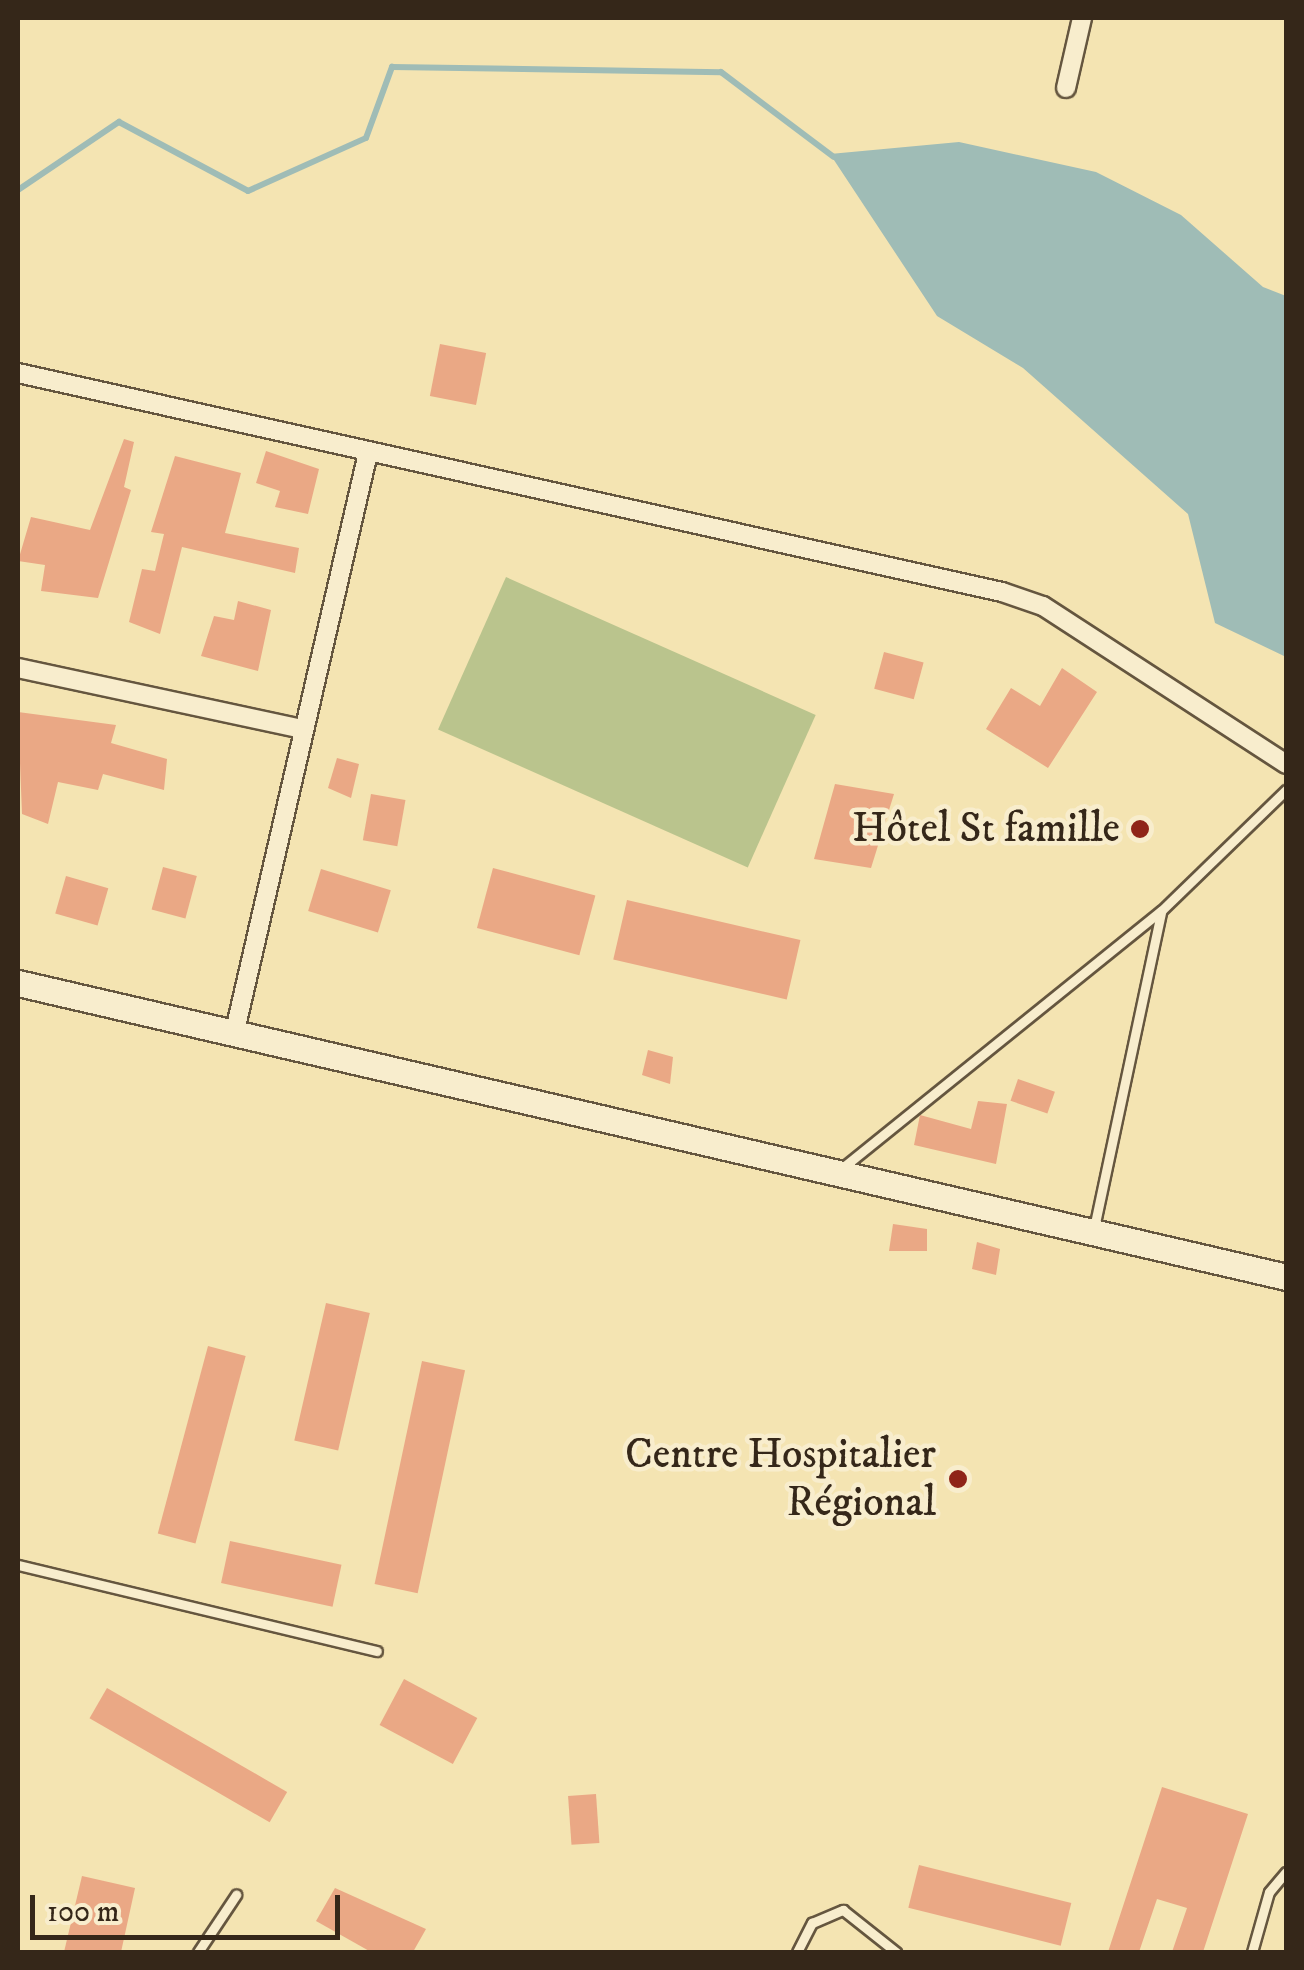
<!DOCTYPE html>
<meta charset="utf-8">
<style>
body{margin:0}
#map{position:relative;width:1304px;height:1970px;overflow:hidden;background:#f4e4b2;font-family:"IM FELL DW Pica",serif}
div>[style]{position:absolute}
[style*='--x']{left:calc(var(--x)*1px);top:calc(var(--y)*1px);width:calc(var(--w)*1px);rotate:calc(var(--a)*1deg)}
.green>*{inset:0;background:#bac48d;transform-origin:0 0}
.water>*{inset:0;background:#9fbcb6}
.stream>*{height:6px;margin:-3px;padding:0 3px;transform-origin:3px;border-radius:3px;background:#9fbcb6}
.building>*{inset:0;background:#eaa885;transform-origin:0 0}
.roads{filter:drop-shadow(2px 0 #65563f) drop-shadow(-2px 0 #65563f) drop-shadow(0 2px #65563f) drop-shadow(0 -2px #65563f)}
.lane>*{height:9px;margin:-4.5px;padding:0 4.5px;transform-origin:4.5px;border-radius:4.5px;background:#f8edcd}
.street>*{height:18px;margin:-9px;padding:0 9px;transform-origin:9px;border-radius:9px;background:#f8edcd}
.secondary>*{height:25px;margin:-12.5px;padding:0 12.5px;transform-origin:12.5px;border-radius:12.5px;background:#f8edcd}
.dots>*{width:28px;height:28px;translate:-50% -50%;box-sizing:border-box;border:5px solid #f8edcd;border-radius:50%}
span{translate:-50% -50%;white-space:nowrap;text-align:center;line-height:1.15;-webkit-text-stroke:9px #f8edcd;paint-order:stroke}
.poi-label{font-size:42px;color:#352719}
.right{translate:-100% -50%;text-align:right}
.frame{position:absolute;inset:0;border:20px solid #352719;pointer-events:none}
.scale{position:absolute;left:30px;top:1895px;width:310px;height:45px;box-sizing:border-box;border:5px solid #352719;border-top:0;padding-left:12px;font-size:30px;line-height:35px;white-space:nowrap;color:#352719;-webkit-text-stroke:8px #f8edcd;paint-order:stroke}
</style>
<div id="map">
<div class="green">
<i style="left:506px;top:577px;width:339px;height:167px;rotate:24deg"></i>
</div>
<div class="water">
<i style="clip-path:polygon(959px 142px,1096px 172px,1181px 215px,1263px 287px,1286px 296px,1286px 657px,1215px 623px,1188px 514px,1023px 368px,937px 316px,830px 154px)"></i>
</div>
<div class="stream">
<i style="--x:18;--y:190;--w:122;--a:-34"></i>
<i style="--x:119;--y:122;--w:146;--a:28.1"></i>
<i style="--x:248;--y:191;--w:129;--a:-24.2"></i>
<i style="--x:366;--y:138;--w:76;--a:-69.9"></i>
<i style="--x:392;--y:67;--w:329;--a:0.9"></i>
<i style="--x:721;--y:72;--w:141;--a:37"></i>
</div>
<div class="building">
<i style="left:440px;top:344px;width:47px;height:53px;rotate:11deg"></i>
<i style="clip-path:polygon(124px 439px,134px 442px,124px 487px,131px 490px,98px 598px,41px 591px,45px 565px,18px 561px,31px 517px,90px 530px)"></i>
<i style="clip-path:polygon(266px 451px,319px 469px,308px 514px,275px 507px,280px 491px,256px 483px)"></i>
<i style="clip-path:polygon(175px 456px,241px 473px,225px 533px,299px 548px,295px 573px,182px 547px,160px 634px,129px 622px,142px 569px,155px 571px,164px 534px,151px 532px)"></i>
<i style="clip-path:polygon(238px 601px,271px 610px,258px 671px,201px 656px,214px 616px,234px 620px)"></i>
<i style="left:884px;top:652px;width:41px;height:38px;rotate:15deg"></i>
<i style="clip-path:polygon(1062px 668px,1097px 692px,1048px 768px,986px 729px,1011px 688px,1040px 706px)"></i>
<i style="clip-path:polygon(18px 712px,116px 725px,111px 743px,167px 759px,164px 790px,103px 774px,98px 790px,58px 782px,48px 824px,22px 814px)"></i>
<i style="clip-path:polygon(337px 758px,359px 764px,351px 798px,328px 788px)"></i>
<i style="clip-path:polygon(835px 784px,894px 794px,871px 868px,814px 859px)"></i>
<i style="left:371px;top:794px;width:35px;height:47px;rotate:10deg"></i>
<i style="left:163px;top:867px;width:35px;height:44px;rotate:15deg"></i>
<i style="left:493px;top:868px;width:106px;height:62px;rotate:15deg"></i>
<i style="left:321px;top:869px;width:73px;height:44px;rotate:17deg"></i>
<i style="left:66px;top:876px;width:44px;height:39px;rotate:16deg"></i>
<i style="left:627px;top:900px;width:178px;height:61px;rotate:13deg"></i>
<i style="clip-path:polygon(648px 1050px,673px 1057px,670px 1084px,642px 1075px)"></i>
<i style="left:1018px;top:1079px;width:39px;height:23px;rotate:19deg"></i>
<i style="clip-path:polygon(978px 1101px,1007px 1104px,996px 1164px,914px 1145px,920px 1115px,971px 1129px)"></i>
<i style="clip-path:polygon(893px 1224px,927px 1229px,927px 1251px,889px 1251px)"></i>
<i style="clip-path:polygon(977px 1242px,1000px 1249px,996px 1275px,972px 1269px)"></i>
<i style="left:326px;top:1303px;width:45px;height:141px;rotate:13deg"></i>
<i style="left:208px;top:1346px;width:39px;height:194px;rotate:15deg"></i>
<i style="left:422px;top:1361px;width:44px;height:228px;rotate:12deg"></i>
<i style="left:230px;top:1541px;width:114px;height:43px;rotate:12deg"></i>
<i style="left:404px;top:1679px;width:83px;height:52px;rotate:28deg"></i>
<i style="left:107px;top:1688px;width:208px;height:35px;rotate:30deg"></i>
<i style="clip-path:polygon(1162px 1787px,1248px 1814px,1203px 1952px,1172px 1952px,1187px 1908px,1157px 1899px,1139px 1952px,1108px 1952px)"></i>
<i style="left:596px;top:1794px;width:49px;height:28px;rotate:86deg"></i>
<i style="left:919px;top:1865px;width:157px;height:44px;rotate:14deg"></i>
<i style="clip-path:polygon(82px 1876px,135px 1888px,121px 1952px,64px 1952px)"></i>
<i style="clip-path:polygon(335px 1888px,426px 1929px,413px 1952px,371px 1952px,316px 1921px)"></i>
</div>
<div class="roads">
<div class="lane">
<i style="--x:841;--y:1169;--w:411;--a:-38.9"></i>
<i style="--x:1161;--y:911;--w:174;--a:-44.1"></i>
<i style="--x:1094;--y:1228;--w:322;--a:-78"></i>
<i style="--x:18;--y:1565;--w:369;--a:13.5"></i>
<i style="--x:198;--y:1952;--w:69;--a:-56.3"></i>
<i style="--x:797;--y:1952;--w:33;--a:-63"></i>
<i style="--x:812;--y:1923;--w:34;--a:-23"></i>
<i style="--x:843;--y:1910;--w:68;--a:38.4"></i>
<i style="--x:1252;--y:1952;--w:62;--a:-74.2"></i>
<i style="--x:1269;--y:1892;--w:26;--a:-50"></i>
</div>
<div class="street">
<i style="--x:1066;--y:88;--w:72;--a:-77.1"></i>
<i style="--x:18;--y:373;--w:1008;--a:12.55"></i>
<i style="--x:1002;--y:592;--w:43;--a:18.9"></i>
<i style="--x:1043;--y:606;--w:290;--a:33"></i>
<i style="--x:18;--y:668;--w:290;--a:12.1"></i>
<i style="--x:234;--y:1035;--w:593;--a:-77.04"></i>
</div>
<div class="secondary">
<i style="--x:18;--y:983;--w:1302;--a:13.05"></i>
</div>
</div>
<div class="dots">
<i style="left:1140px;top:829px;background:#8f2418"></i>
<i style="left:958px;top:1479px;background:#8f2418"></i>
</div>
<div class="poi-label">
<span class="right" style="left:1120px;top:829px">Hôtel St famille</span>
<span class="right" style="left:936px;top:1479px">Centre Hospitalier<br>Régional</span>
</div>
<div class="frame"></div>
<div class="scale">100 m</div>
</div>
